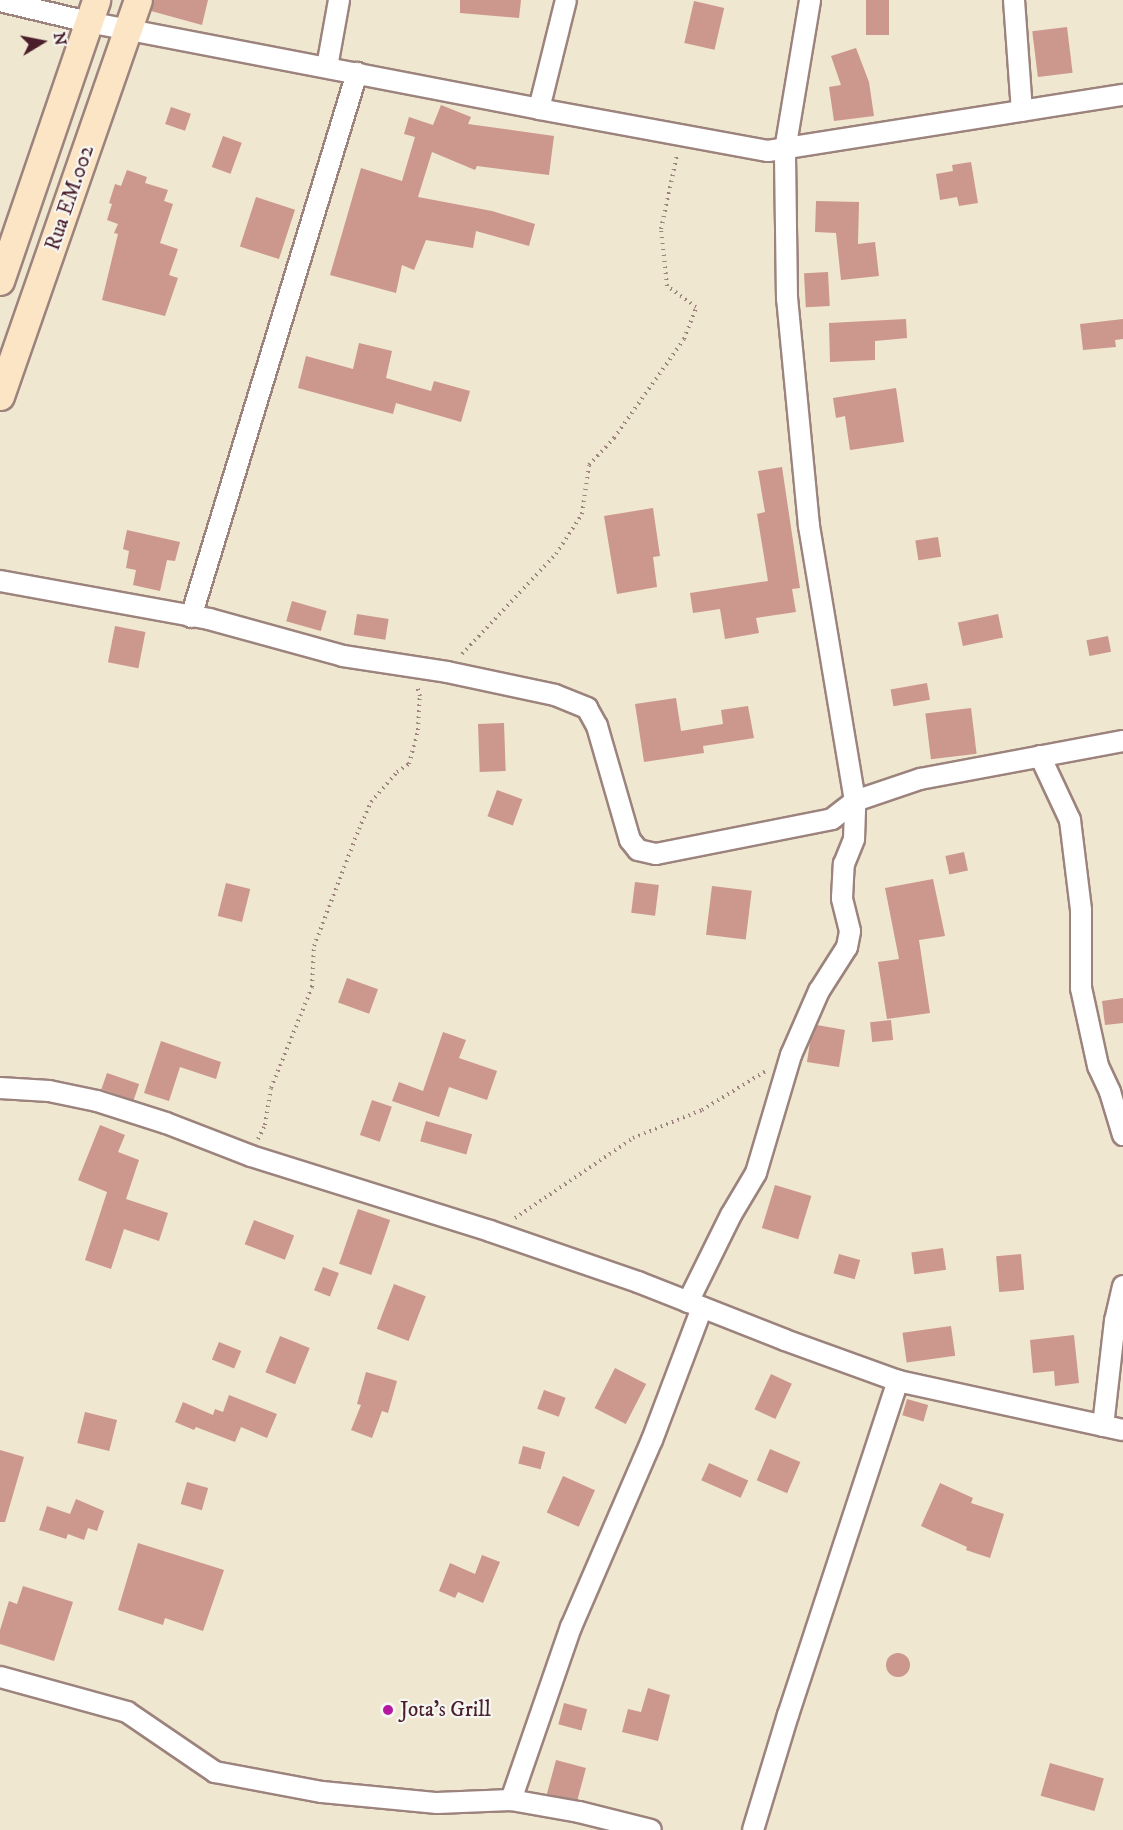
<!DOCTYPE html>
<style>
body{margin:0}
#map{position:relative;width:1123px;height:1830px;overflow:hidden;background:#efe7cf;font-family:"IM FELL DW Pica",serif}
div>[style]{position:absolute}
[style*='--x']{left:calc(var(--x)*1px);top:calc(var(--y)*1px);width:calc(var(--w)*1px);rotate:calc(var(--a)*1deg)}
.building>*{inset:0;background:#cc978d;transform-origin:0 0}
.round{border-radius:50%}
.path>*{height:4px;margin-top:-2px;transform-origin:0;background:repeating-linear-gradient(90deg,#9c837d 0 1.5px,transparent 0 6px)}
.roads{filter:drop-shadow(2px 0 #9c837d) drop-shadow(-2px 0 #9c837d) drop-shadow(0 2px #9c837d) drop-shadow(0 -2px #9c837d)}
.street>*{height:20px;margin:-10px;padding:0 10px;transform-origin:10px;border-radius:10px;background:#fff}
.secondary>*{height:27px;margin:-13.5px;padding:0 13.5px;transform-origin:13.5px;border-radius:13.5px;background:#fce5c4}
.dots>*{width:16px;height:16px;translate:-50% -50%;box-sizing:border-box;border:3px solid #f6f6f2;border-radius:50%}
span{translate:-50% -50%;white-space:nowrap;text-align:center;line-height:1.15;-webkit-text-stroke:4.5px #f6f6f2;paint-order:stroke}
.street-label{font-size:21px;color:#4a1f2b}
.poi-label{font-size:21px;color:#4a1f2b}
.left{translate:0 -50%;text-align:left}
.north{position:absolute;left:12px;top:12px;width:60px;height:60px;-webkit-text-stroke:4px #f6f6f2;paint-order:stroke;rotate:80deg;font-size:16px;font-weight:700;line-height:24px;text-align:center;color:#4a1f2b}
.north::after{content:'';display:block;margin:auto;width:21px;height:27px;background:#4a1f2b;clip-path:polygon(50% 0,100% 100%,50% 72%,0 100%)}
</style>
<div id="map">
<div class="building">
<i style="clip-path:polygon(153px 0,208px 0,202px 25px,151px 11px)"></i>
<i style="clip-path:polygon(460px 0,521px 0,519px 18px,460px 13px)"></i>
<i style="left:866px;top:0;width:23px;height:35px"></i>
<i style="left:694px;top:1px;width:31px;height:43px;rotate:13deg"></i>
<i style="left:1067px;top:27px;width:46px;height:35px;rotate:83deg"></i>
<i style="clip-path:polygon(856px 48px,869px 82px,874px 116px,834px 121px,829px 87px,841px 85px,831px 56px)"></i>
<i style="clip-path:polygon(441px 105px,471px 117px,468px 124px,554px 136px,549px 175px,477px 166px,475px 170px,432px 152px,418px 197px,492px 211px,535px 224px,529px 246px,476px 231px,473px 248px,426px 240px,414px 270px,402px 265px,396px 293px,330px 275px,361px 168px,402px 181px,415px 137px,404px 134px,409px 117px,433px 125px)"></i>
<i style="left:171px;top:107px;width:21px;height:18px;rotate:19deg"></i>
<i style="left:223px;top:136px;width:20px;height:33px;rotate:20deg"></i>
<i style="clip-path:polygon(971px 162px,978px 203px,959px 206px,957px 197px,940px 200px,936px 174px,953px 171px,952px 165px)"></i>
<i style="clip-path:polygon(127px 170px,147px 177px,145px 183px,168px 190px,164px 201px,173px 204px,160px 243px,178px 249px,169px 275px,178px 278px,165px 316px,102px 300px,118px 234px,114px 233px,118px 224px,107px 220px,112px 204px,109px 203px,115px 184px,121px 186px)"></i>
<i style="left:256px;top:197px;width:41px;height:52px;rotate:18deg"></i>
<i style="clip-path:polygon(816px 201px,859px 202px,858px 244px,875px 242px,879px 276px,841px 280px,836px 233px,815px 232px)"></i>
<i style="left:828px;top:272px;width:34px;height:24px;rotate:87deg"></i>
<i style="clip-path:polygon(906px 319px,907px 338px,875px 341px,875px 360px,830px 362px,829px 323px)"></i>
<i style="clip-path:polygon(1123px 319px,1123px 339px,1115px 340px,1116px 347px,1083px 350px,1080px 324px)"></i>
<i style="clip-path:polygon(359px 343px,392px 351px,386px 378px,431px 391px,434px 381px,470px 391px,461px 422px,396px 403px,393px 414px,298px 388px,306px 356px,353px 369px)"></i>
<i style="clip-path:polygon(896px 388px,904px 442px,850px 450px,845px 416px,836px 418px,833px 398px)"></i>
<i style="clip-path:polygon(782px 467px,800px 588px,792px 589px,796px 612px,756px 618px,759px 633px,725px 639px,720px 609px,693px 613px,690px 593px,768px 581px,757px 514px,765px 512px,758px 471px)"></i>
<i style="clip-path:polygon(653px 508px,660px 556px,653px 557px,657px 587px,617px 594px,604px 516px)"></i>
<i style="clip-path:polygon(127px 530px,180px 542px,175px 561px,167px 560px,160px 591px,133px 585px,136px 570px,126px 568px,129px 551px,123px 549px)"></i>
<i style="left:938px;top:537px;width:20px;height:23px;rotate:81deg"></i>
<i style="left:292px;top:601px;width:36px;height:21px;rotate:16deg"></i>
<i style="left:357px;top:614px;width:32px;height:21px;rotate:9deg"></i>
<i style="left:998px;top:614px;width:24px;height:41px;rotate:78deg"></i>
<i style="left:115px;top:626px;width:31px;height:37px;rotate:11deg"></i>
<i style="left:1108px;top:636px;width:16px;height:22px;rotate:79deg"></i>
<i style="left:927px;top:683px;width:17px;height:37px;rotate:80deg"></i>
<i style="clip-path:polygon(676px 698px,681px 731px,723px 724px,721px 710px,748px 706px,754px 738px,703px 746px,704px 753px,644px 762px,635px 704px)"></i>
<i style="left:971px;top:708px;width:46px;height:46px;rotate:83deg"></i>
<i style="left:504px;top:723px;width:48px;height:26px;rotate:88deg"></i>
<i style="left:497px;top:790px;width:27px;height:28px;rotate:20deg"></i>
<i style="left:964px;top:852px;width:19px;height:19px;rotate:78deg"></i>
<i style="clip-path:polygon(933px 879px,945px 936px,919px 940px,930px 1013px,887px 1019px,878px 962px,899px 959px,885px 888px)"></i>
<i style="left:635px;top:882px;width:24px;height:31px;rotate:7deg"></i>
<i style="left:226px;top:883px;width:25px;height:34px;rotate:14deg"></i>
<i style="left:712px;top:886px;width:40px;height:49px;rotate:7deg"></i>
<i style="left:347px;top:978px;width:33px;height:26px;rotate:20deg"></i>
<i style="clip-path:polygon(1123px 998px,1123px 1023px,1105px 1025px,1102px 1001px)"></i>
<i style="left:891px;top:1020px;width:20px;height:21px;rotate:84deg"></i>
<i style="clip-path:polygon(817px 1025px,845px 1030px,839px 1067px,807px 1062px,810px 1042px)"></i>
<i style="clip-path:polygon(443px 1032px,466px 1040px,459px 1058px,497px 1071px,487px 1100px,449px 1087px,439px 1117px,392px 1101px,399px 1082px,423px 1091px)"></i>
<i style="clip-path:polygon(161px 1041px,221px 1062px,216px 1079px,180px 1067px,169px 1101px,144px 1093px)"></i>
<i style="left:107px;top:1073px;width:34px;height:17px;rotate:19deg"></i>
<i style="left:372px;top:1100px;width:21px;height:37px;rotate:19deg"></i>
<i style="left:426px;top:1121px;width:48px;height:21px;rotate:16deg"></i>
<i style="clip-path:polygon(100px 1125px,125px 1135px,118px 1152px,139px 1160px,126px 1199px,168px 1213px,159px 1241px,124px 1229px,111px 1269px,85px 1260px,107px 1192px,78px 1180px)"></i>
<i style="left:775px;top:1185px;width:38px;height:45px;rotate:17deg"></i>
<i style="left:358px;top:1209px;width:34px;height:58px;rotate:19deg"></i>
<i style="left:254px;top:1220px;width:43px;height:26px;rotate:21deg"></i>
<i style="left:943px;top:1248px;width:22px;height:32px;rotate:82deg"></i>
<i style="left:839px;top:1254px;width:22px;height:20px;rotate:16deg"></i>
<i style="left:1021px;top:1254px;width:36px;height:25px;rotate:85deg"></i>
<i style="left:323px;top:1267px;width:17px;height:25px;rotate:21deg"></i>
<i style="left:394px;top:1284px;width:34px;height:48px;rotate:21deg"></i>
<i style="left:951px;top:1326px;width:30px;height:49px;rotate:82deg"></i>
<i style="clip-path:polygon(1074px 1335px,1079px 1383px,1055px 1386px,1054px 1371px,1033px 1373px,1030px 1340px)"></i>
<i style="left:280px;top:1336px;width:32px;height:39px;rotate:22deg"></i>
<i style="left:219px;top:1342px;width:24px;height:19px;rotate:22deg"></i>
<i style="left:615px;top:1368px;width:35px;height:45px;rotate:27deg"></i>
<i style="clip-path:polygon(366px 1372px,397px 1381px,388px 1413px,382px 1411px,372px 1438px,351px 1430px,361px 1405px,357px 1404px)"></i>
<i style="left:771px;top:1374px;width:23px;height:39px;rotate:25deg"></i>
<i style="left:544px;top:1390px;width:23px;height:20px;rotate:20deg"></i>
<i style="clip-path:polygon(229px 1395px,277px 1414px,267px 1438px,241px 1427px,235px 1442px,196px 1427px,194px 1430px,175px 1422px,183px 1402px,213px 1415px,215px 1409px,223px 1412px)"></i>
<i style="left:907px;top:1399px;width:22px;height:17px;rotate:16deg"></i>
<i style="left:85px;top:1412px;width:33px;height:32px;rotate:14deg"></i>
<i style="left:523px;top:1446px;width:23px;height:18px;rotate:15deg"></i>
<i style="left:770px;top:1449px;width:33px;height:34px;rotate:23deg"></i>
<i style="clip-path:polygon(0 1450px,24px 1457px,5px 1522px,0 1522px)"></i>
<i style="left:709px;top:1463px;width:43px;height:19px;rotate:24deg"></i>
<i style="left:563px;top:1476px;width:35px;height:40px;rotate:24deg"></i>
<i style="left:187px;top:1482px;width:22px;height:23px;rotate:16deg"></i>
<i style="clip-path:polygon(940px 1483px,973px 1498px,971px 1503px,1004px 1514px,990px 1558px,966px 1550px,967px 1547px,921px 1526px)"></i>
<i style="clip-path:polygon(76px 1499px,104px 1511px,97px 1531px,88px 1528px,84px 1540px,68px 1534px,66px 1539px,39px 1530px,47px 1506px,70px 1514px)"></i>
<i style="clip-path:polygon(138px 1543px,224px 1570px,203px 1631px,165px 1618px,163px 1625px,118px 1610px)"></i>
<i style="clip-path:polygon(482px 1555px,500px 1562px,483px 1603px,458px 1592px,455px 1598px,439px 1591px,450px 1563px,475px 1574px)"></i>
<i style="clip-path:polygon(23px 1586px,73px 1602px,54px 1661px,0 1644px,0 1630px,9px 1601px,17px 1604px)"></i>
<i class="round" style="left:886px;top:1653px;width:24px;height:24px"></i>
<i style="clip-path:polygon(648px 1688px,670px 1695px,658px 1741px,622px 1732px,628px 1709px,641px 1712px)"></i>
<i style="left:564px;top:1703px;width:24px;height:22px;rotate:15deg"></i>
<i style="left:556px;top:1760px;width:31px;height:35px;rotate:15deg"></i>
<i style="left:1050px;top:1763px;width:56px;height:34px;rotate:16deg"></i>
</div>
<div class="path">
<i style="--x:462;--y:654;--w:137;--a:-46.8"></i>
<i style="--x:556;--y:554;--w:48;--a:-57"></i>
<i style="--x:582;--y:514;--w:49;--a:-81.9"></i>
<i style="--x:589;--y:465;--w:37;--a:-47"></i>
<i style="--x:614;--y:438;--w:121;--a:-54.7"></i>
<i style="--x:684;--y:339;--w:34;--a:-69"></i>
<i style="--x:696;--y:307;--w:36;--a:-144"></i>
<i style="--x:667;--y:286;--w:57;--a:-96"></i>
<i style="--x:661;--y:229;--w:76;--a:-77.8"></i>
<i style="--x:258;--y:1139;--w:16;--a:-63"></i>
<i style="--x:265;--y:1125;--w:37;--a:-81"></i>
<i style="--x:271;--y:1088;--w:109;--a:-67.9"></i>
<i style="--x:312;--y:987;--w:41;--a:-87.2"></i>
<i style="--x:314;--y:946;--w:125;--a:-69"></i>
<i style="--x:359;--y:829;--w:30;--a:-66"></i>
<i style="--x:371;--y:802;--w:40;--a:-49"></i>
<i style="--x:397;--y:772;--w:14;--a:-34"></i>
<i style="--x:409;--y:764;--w:35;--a:-75"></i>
<i style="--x:418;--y:730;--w:34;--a:-87"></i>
<i style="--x:420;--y:696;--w:9;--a:-108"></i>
<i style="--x:515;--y:1218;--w:143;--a:-34.1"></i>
<i style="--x:633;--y:1138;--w:74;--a:-22.1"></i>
<i style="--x:702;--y:1110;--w:75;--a:-31.4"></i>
</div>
<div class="roads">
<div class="street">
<i style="--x:1014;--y:0;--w:111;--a:85.9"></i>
<i style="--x:0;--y:1;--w:90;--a:13.4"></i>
<i style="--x:88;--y:22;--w:459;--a:10.9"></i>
<i style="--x:539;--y:109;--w:233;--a:10.4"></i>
<i style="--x:768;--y:151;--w:359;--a:-9"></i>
<i style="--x:327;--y:67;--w:68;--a:-79.8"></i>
<i style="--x:539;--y:109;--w:112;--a:-76.1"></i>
<i style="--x:0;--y:581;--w:212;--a:10.3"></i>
<i style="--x:209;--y:619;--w:139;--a:15.4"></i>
<i style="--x:343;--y:656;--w:105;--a:8.7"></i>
<i style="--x:447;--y:672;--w:110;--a:12"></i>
<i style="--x:555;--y:695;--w:35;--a:22"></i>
<i style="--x:587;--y:708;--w:21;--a:61"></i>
<i style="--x:597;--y:726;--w:119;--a:73.9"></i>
<i style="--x:630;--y:840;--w:13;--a:51"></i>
<i style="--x:638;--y:850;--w:18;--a:13"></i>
<i style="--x:656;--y:854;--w:179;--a:-11.2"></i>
<i style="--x:832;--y:819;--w:29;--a:-38"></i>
<i style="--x:855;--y:801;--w:69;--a:-18.7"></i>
<i style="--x:920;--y:779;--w:207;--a:-10.6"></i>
<i style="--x:191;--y:617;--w:569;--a:-73.03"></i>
<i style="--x:1040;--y:756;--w:71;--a:64.9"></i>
<i style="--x:1070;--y:820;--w:91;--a:83"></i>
<i style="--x:1081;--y:910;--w:78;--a:90"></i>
<i style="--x:1081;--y:988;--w:80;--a:77.7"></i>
<i style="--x:1098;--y:1066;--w:29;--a:65"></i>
<i style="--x:1110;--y:1092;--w:45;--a:73.2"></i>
<i style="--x:0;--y:1088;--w:49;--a:3.5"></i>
<i style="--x:49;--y:1091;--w:49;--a:11.8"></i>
<i style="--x:97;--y:1101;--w:72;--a:17.7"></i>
<i style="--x:166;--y:1123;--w:91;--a:21.2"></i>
<i style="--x:251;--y:1156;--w:250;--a:17.4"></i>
<i style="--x:490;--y:1231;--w:157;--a:19"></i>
<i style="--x:638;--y:1282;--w:158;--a:21.5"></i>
<i style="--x:785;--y:1340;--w:120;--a:19.9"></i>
<i style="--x:898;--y:1381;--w:230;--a:12.3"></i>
<i style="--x:688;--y:1302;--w:97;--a:-63.7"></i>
<i style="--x:731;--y:1215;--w:49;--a:-59.2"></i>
<i style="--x:756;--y:1173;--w:123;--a:-73.5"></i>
<i style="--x:791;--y:1055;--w:70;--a:-66.4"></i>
<i style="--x:819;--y:991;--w:52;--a:-57.5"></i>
<i style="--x:847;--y:947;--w:16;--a:-79"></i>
<i style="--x:850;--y:931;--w:34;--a:-104"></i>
<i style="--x:842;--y:898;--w:34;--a:-87"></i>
<i style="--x:844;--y:864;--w:27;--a:-68"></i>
<i style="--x:854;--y:839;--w:38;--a:-88"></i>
<i style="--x:855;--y:801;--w:279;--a:-99.5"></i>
<i style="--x:809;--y:526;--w:228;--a:-95.5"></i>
<i style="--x:787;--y:299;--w:149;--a:-90.8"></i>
<i style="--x:785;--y:150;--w:152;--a:-80.5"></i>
<i style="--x:1103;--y:1426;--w:106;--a:-83.5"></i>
<i style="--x:1115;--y:1321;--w:36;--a:-77"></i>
<i style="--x:0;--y:1677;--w:132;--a:15.4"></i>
<i style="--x:127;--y:1712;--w:107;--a:34.3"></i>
<i style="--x:215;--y:1772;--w:109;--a:10.6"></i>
<i style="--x:322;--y:1792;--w:116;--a:5.5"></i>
<i style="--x:437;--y:1803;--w:74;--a:-2.3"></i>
<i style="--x:511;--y:1800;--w:69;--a:10"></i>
<i style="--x:579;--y:1812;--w:74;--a:14"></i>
<i style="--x:511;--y:1800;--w:183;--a:-70.9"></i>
<i style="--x:571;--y:1627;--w:204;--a:-66.6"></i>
<i style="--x:652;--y:1440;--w:141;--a:-69.3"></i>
<i style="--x:753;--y:1830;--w:120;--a:-73.1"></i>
<i style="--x:788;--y:1715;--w:352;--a:-71.8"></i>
</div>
<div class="secondary">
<i style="--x:0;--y:281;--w:297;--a:-71.1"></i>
<i style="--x:0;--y:396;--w:419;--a:-70.8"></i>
</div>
</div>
<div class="dots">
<i style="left:388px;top:1710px;background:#b5179e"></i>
</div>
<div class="street-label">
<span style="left:70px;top:198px;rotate:-71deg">Rua EM.002</span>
</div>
<div class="poi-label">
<span class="left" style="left:400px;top:1710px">Jota's Grill</span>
</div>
<div class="north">N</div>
</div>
